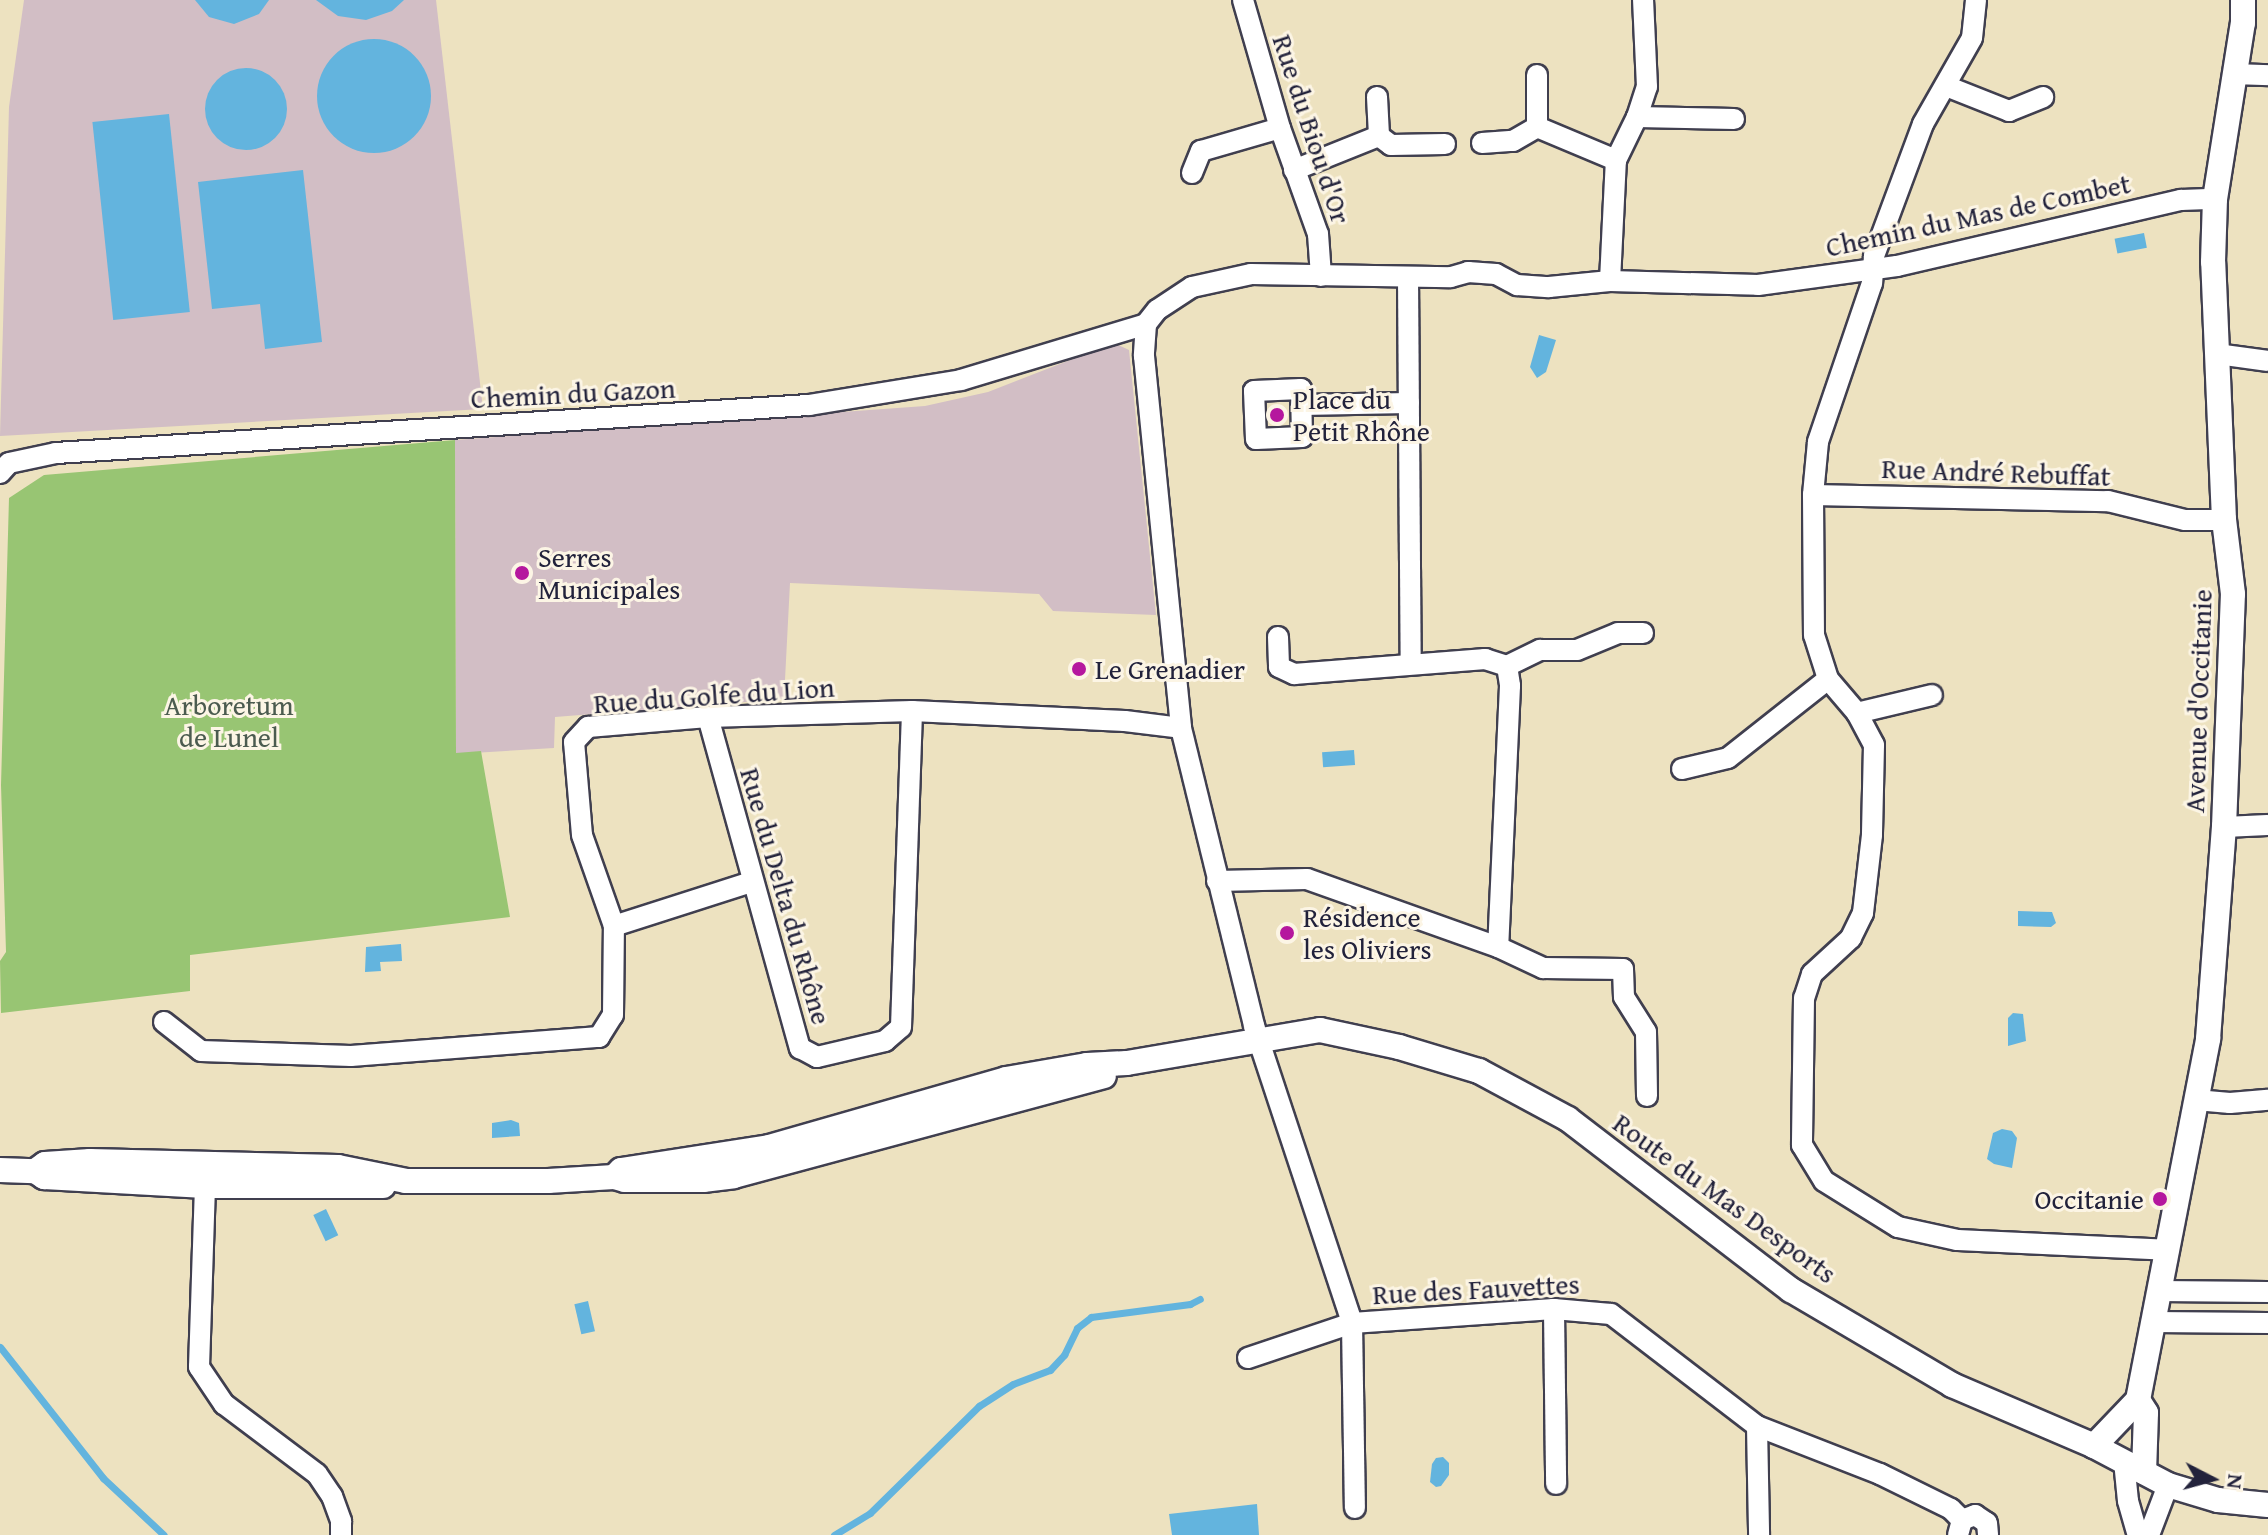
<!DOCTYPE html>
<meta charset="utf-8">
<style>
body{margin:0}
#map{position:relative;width:2268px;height:1535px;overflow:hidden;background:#ede2c0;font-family:"Gentium Book Plus",serif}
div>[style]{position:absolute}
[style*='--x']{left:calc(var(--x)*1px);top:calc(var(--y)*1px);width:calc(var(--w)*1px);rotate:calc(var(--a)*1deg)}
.industrial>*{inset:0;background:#d2bec5}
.green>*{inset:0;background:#98c573}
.water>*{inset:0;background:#63b4de;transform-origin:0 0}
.round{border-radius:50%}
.stream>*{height:7px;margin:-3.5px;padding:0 3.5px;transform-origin:3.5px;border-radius:3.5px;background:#63b4de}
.roads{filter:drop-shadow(2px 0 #403f4f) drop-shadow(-2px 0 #403f4f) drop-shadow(0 2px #403f4f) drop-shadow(0 -2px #403f4f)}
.minor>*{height:20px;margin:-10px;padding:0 10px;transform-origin:10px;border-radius:10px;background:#fff}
.tertiary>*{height:24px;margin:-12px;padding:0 12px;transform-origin:12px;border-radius:12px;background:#fff}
.dots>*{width:22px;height:22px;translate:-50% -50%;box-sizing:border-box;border:4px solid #fcf5e5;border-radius:50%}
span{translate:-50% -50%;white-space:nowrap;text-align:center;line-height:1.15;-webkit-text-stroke:6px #fcf5e5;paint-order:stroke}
.street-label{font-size:28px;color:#22223b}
.poi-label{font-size:28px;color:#22223b}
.left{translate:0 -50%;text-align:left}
.right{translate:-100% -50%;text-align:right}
.park-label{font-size:28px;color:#4b5b4f}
.north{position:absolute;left:2172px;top:1439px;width:80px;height:80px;-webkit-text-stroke:6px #fcf5e5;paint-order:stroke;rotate:96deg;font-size:22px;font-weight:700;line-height:32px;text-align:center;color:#22223b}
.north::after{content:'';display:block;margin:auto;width:28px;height:36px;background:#22223b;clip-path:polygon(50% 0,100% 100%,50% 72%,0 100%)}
</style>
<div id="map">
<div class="industrial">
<i style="clip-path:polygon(24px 0,436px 0,483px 409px,0 436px,9px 107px)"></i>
<i style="clip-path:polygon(1114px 343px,1129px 350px,1156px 615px,1053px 611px,1039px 594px,790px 583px,784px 699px,555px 717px,554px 748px,456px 754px,455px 440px,925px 406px,988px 392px)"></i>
</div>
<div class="green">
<i style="clip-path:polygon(455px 440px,456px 753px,481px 751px,510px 917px,190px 955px,190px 991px,1px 1013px,0 961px,6px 952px,1px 785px,9px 498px,44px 475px)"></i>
</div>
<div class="water">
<i style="clip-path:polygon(195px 0,269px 0,259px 14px,234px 24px,209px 17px)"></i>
<i style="clip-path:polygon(316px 0,404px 0,392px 11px,366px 20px,338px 16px)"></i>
<i class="round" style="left:317px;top:39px;width:114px;height:114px"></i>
<i class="round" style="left:205px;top:68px;width:82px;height:82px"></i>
<i style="left:169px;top:114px;width:199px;height:77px;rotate:84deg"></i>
<i style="clip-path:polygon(303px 170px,322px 342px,265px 349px,260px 304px,212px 309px,198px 182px)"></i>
<i style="left:2144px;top:233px;width:15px;height:30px;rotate:79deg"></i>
<i style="clip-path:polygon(1539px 335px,1556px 340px,1546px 372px,1537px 378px,1530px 367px)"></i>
<i style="left:1354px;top:750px;width:15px;height:32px;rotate:86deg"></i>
<i style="clip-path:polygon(2018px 911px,2052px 912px,2056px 923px,2051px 927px,2018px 926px)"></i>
<i style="clip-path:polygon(401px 944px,402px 961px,380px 962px,381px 971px,365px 972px,366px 947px)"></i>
<i style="clip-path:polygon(2013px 1013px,2023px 1014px,2026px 1041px,2008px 1046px,2008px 1018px)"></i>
<i style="clip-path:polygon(511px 1120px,519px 1123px,520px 1136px,492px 1138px,492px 1123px)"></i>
<i style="clip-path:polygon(2002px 1129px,2012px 1131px,2017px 1138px,2012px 1168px,1994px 1164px,1987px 1159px,1993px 1133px)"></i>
<i style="left:326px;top:1209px;width:29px;height:14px;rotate:65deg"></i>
<i style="left:588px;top:1301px;width:31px;height:14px;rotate:77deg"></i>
<i style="clip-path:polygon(1443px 1457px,1449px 1463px,1449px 1475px,1441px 1486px,1436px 1487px,1430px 1482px,1432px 1464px,1436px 1458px)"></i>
<i style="clip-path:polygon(1257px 1504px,1259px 1535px,1172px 1535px,1169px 1514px)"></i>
</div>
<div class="stream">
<i style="--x:0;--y:1347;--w:167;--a:51.8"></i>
<i style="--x:103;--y:1478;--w:83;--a:43.1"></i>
<i style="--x:834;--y:1535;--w:42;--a:-31.4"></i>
<i style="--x:870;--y:1513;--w:153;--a:-44.5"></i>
<i style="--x:979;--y:1406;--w:40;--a:-32.9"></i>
<i style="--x:1013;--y:1384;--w:40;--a:-21"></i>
<i style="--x:1050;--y:1370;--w:21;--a:-47"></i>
<i style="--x:1064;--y:1355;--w:30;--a:-64"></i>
<i style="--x:1077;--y:1328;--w:18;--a:-38"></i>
<i style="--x:1091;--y:1317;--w:100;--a:-7.5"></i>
<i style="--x:1190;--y:1304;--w:11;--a:-27"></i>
</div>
<div class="roads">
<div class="minor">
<i style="--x:1243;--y:0;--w:133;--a:73.9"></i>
<i style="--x:1280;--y:128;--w:113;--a:70.3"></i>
<i style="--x:1318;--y:234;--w:42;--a:85.9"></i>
<i style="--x:1976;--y:0;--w:38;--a:96"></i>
<i style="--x:1972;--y:38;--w:99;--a:119.7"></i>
<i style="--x:1923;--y:124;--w:141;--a:110.4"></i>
<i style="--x:1874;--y:256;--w:27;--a:94"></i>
<i style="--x:1872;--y:283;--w:168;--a:108.8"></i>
<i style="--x:1818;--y:442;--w:53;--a:95.4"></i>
<i style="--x:1813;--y:495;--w:140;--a:89.6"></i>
<i style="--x:1814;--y:635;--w:46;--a:72.3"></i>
<i style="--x:1828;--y:679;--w:45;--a:49.5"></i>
<i style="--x:1857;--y:713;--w:36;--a:62"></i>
<i style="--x:1874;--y:745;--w:90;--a:91.3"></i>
<i style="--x:1872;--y:835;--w:79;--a:96.6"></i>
<i style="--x:1863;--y:913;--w:28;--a:116"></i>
<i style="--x:1851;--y:938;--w:53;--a:137.3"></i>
<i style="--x:1812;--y:974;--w:25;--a:108"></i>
<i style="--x:1804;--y:998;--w:147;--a:90.8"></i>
<i style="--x:1802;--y:1145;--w:42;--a:58.6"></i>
<i style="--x:1824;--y:1181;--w:87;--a:31.9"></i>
<i style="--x:1898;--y:1227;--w:60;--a:12.4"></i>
<i style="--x:1957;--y:1240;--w:210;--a:2.7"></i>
<i style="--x:2235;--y:74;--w:33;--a:2"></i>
<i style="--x:1537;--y:75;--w:52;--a:90"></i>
<i style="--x:1946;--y:86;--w:68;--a:21.6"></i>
<i style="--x:2009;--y:111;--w:37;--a:-22"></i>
<i style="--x:1377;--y:97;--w:39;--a:87"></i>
<i style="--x:1379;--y:136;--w:15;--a:37"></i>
<i style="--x:1391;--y:145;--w:54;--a:-1.1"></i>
<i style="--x:1637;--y:117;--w:97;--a:1.2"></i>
<i style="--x:1537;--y:127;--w:86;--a:22.7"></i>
<i style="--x:1482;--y:143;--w:31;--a:-4"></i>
<i style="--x:1513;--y:141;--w:28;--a:-30"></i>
<i style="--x:1294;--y:170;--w:92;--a:-21.8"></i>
<i style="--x:1192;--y:173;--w:24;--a:-68"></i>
<i style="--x:1201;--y:151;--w:82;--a:-16.2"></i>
<i style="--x:1408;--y:277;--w:387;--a:89.6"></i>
<i style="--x:1610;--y:281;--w:121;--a:-87.2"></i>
<i style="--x:1616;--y:160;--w:48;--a:-64"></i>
<i style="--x:1637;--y:117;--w:32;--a:-72"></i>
<i style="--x:1647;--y:87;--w:87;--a:-92.6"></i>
<i style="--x:1146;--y:324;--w:32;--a:94"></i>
<i style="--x:1144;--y:356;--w:374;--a:84.3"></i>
<i style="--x:1181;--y:728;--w:307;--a:76.2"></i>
<i style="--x:1254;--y:1026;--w:313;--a:71.7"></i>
<i style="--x:1352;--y:1323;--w:185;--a:89.1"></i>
<i style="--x:1146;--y:324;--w:18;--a:-52"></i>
<i style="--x:1157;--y:310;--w:42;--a:-33.3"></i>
<i style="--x:1192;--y:287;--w:60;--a:-12.4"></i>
<i style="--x:1251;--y:274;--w:200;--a:0.9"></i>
<i style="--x:1451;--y:277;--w:18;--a:-16"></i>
<i style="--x:1468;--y:272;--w:28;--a:4"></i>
<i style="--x:1496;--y:274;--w:24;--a:28"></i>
<i style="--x:1517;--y:285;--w:32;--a:4"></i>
<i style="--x:1549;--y:287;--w:61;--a:-5.6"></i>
<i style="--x:1610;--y:281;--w:148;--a:1.5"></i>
<i style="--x:1758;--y:285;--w:140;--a:-7.8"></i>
<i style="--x:1897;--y:266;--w:292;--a:-13.1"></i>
<i style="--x:2181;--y:200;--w:34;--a:-2"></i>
<i style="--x:2217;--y:354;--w:51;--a:7.8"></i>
<i style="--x:1301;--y:389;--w:48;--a:88.8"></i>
<i style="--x:1302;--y:437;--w:46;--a:177.5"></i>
<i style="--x:1256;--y:439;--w:48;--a:-92.4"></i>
<i style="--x:1254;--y:391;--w:47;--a:-2.4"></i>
<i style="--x:1301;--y:405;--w:108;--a:-1.1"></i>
<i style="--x:0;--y:473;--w:13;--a:-48"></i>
<i style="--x:9;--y:463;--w:48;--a:-12"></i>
<i style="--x:56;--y:453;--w:755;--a:-3.65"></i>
<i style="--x:809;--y:405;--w:154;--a:-9.3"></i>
<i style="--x:961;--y:380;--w:193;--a:-16.8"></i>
<i style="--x:1813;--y:495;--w:295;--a:1.2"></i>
<i style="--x:2108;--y:501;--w:79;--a:13.9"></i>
<i style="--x:2185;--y:520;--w:39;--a:0"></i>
<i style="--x:1278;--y:637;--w:30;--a:88"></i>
<i style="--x:1279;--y:667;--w:17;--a:25"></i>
<i style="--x:1294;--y:674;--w:192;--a:-4.5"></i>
<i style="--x:1485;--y:659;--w:23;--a:18"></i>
<i style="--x:1507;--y:666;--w:20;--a:81"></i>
<i style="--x:1510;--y:686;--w:261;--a:92.6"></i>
<i style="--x:1507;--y:666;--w:37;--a:-26"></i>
<i style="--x:1540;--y:650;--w:37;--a:0"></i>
<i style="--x:1577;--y:650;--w:44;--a:-22.5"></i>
<i style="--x:1618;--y:633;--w:25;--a:0"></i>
<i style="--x:1857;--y:713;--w:77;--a:-13.5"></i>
<i style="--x:708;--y:717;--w:344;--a:74.5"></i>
<i style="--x:800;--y:1048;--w:19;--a:28"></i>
<i style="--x:817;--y:1057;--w:70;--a:-13.2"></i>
<i style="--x:885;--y:1041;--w:21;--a:-41"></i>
<i style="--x:901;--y:1027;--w:316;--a:-88"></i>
<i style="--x:1682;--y:769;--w:47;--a:-13.4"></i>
<i style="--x:1728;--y:758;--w:127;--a:-38.3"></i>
<i style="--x:2224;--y:827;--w:44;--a:-2.6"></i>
<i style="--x:1217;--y:881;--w:90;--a:-1.3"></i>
<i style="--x:1307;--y:879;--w:203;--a:19.6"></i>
<i style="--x:1498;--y:947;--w:50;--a:25"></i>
<i style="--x:1543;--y:968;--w:80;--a:0.7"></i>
<i style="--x:1623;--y:969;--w:28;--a:88"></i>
<i style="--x:1624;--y:997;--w:41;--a:57.8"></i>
<i style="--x:1646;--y:1032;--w:64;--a:89.1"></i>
<i style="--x:614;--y:926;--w:144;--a:-17.8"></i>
<i style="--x:164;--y:1022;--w:47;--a:38.1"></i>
<i style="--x:201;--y:1051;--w:150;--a:1.9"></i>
<i style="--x:351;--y:1056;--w:249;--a:-4.4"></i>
<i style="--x:599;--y:1037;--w:26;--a:-58"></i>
<i style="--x:613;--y:1015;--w:89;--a:-89.4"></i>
<i style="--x:614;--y:926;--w:96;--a:-109.4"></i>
<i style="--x:582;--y:835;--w:93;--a:-94.9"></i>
<i style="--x:574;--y:742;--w:21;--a:-47"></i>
<i style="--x:588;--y:727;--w:120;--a:-4.8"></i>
<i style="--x:708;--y:717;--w:204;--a:-1.7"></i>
<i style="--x:912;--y:711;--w:213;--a:2.7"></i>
<i style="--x:1125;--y:721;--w:56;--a:7.1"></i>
<i style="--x:2196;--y:1100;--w:34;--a:5"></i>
<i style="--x:2230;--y:1103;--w:38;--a:-5"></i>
<i style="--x:205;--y:1186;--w:181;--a:91.9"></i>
<i style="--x:199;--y:1367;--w:45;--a:56"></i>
<i style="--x:224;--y:1404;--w:116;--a:37"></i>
<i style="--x:317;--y:1474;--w:27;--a:56"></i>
<i style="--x:332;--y:1496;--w:27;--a:70"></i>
<i style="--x:341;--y:1521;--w:14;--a:90"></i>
<i style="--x:2159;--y:1291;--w:109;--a:0.5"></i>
<i style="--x:1554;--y:1309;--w:175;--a:89.3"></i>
<i style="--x:2153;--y:1322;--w:115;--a:0.5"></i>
<i style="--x:1248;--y:1358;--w:110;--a:-18.6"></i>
<i style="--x:1352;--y:1323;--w:202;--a:-4"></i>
<i style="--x:1554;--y:1309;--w:57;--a:5"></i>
<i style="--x:1611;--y:1314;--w:184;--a:37.5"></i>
<i style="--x:1757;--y:1426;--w:109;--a:88.9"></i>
<i style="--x:1757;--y:1426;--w:132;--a:21.3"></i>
<i style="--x:1880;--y:1474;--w:79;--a:26.2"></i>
<i style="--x:1951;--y:1509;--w:16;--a:45"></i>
<i style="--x:2124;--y:1461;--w:40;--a:84.3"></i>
<i style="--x:2128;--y:1501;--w:35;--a:74"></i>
<i style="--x:1958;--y:1535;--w:16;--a:-75"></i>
<i style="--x:1962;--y:1520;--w:14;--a:-21"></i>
<i style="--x:1975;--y:1515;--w:14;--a:34"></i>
<i style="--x:1987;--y:1523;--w:12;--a:85"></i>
<i style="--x:2149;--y:1535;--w:53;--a:-69.2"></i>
</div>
<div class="tertiary">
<i style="--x:0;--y:1170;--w:35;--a:2"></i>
<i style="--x:35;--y:1171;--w:11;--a:34"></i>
<i style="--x:44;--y:1177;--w:161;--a:3.2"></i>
<i style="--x:205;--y:1186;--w:178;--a:0"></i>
<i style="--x:35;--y:1171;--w:12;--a:-35"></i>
<i style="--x:45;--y:1164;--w:45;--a:-3.8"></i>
<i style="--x:90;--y:1161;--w:248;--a:1.4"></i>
<i style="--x:338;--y:1167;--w:69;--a:11.6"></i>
<i style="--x:406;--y:1181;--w:142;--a:0"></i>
<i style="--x:548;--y:1181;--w:66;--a:-3.5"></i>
<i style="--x:614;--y:1177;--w:11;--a:15"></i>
<i style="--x:625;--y:1180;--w:78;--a:0"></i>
<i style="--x:703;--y:1180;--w:31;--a:-7"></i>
<i style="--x:734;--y:1176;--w:383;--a:-15.1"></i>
<i style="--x:614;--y:1177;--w:10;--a:-45"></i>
<i style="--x:621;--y:1170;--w:150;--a:-8.8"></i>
<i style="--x:769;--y:1147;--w:247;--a:-16"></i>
<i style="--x:1006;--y:1079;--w:82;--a:-9.8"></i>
<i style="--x:1087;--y:1065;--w:40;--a:-2.9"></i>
<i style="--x:1127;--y:1063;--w:196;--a:-9.7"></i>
<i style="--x:1320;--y:1030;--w:81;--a:12.1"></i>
<i style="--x:1399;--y:1047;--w:84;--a:16.7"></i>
<i style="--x:1479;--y:1071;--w:101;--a:28.3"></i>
<i style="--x:1568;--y:1119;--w:281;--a:37.5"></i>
<i style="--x:1791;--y:1290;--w:187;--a:30.5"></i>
<i style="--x:1952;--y:1385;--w:155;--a:23.2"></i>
<i style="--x:2094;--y:1446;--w:84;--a:27.8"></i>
<i style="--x:2168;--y:1485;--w:52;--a:16.7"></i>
<i style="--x:2218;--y:1500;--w:50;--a:5.7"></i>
<i style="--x:2138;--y:1400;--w:15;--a:58"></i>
<i style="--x:2146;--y:1413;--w:59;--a:91.9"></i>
<i style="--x:2094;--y:1446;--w:64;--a:-46.3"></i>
<i style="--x:2138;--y:1400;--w:368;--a:-79"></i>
<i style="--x:2208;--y:1039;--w:213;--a:-85.7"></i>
<i style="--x:2224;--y:827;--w:233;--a:-87.8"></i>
<i style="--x:2233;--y:594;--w:75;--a:-96.9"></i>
<i style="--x:2224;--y:520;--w:258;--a:-92.4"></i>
<i style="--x:2213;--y:262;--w:63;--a:-88.2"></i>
<i style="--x:2215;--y:199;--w:178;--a:-81"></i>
<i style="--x:2243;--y:23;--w:23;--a:-90"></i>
</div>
</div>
<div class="dots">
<i style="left:1277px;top:415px;background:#b5179e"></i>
<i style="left:522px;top:573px;background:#b5179e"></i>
<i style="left:1079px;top:669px;background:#b5179e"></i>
<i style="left:1287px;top:933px;background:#b5179e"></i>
<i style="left:2160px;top:1199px;background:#b5179e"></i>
</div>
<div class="street-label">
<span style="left:1312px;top:129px;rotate:72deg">Rue du Biou d'Or</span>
<span style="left:1978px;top:215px;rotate:-12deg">Chemin du Mas de Combet</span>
<span style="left:573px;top:393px;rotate:-3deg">Chemin du Gazon</span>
<span style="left:1996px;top:472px;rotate:2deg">Rue André Rebuffat</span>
<span style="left:714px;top:695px;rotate:-4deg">Rue du Golfe du Lion</span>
<span style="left:2198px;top:701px;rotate:-88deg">Avenue d'Occitanie</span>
<span style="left:786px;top:896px;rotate:74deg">Rue du Delta du Rhône</span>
<span style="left:1725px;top:1198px;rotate:36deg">Route du Mas Desports</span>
<span style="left:1476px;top:1289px;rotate:-3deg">Rue des Fauvettes</span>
</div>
<div class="poi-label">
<span class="left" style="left:1293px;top:415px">Place du<br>Petit Rhône</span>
<span class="left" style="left:538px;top:573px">Serres<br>Municipales</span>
<span class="left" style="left:1095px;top:669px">Le Grenadier</span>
<span class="left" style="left:1303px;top:933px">Résidence<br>les Oliviers</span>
<span class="right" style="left:2144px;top:1199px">Occitanie</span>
</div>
<div class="park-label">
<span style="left:229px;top:721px">Arboretum<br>de Lunel</span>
</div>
<div class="north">N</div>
</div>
